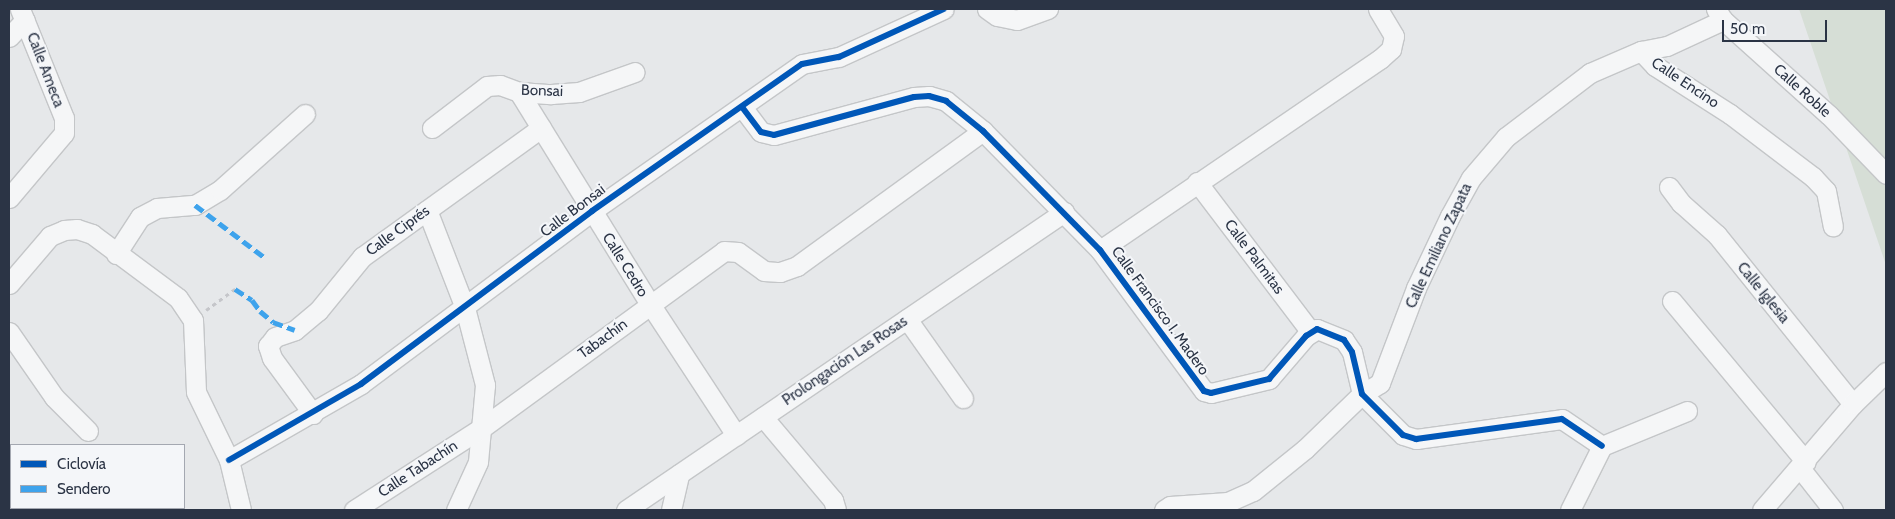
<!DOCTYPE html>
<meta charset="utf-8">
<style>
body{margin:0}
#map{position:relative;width:1895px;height:519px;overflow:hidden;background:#e6e8ea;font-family:Cabin,sans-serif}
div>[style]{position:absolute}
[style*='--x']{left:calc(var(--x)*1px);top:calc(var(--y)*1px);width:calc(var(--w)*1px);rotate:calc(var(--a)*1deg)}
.green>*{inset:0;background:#d6ded6}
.path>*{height:2.5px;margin-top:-1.25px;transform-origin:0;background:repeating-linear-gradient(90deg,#c5c6ca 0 4px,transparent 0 8px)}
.roads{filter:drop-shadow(1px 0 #c4c6c8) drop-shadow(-1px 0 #c4c6c8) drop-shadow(0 1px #c4c6c8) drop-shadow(0 -1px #c4c6c8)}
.minor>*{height:19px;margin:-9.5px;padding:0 9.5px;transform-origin:9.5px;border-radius:9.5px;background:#f5f6f7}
.quiet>*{height:5px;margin-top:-2.5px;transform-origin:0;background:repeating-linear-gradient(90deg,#3ea3ec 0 10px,transparent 0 15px)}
.cycleway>*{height:6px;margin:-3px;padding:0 3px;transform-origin:3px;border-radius:3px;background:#0057b8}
span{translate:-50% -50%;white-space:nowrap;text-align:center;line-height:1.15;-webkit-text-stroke:4px #f4f6f9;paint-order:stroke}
.street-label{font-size:15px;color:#2b3445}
.frame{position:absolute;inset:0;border:10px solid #2b3445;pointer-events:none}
.legend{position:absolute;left:10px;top:444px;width:175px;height:65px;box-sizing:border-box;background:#f4f6f9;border:1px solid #a4a8b1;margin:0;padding:6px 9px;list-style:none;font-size:15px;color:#2b3445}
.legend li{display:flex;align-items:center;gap:10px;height:25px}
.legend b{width:25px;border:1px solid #a4a8b1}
.scale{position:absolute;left:1722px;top:20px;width:105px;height:22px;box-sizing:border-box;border:2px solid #2b3445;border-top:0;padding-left:6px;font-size:15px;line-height:18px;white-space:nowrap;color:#2b3445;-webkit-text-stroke:4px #f4f6f9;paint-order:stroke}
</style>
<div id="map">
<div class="green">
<i style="clip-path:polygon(1799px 9px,1886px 9px,1886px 265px)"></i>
</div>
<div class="path">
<i style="--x:206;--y:310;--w:36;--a:-36"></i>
</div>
<div class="roads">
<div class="minor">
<i style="--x:987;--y:9;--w:12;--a:35"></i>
<i style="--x:997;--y:16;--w:20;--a:11"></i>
<i style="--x:1017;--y:20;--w:33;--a:-20"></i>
<i style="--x:1716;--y:9;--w:13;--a:58"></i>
<i style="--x:1723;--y:20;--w:142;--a:41.9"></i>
<i style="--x:1829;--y:115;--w:82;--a:46"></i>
<i style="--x:9;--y:37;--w:23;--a:-47"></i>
<i style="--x:1641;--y:51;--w:21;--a:47"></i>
<i style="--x:1655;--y:66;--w:89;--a:32.6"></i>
<i style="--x:1730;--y:114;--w:104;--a:37.2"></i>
<i style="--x:1813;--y:177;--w:19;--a:47"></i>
<i style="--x:1826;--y:191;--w:36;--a:79"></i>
<i style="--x:519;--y:92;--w:249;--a:58.3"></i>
<i style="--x:650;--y:304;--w:157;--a:56.7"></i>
<i style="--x:742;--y:107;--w:31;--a:53"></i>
<i style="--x:761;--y:132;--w:13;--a:13"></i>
<i style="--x:774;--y:135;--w:145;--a:-15.2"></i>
<i style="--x:914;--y:97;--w:15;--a:-4"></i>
<i style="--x:929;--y:96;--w:18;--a:16"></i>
<i style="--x:946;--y:101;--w:48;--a:39"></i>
<i style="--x:983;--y:131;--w:167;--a:45.5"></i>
<i style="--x:1100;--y:250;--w:175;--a:53.6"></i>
<i style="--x:1204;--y:391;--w:7;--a:16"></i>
<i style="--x:1211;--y:393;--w:60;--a:-13.6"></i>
<i style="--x:1269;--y:379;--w:57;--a:-49.3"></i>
<i style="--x:1306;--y:336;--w:13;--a:-32"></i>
<i style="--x:1317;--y:329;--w:29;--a:22"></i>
<i style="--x:1344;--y:340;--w:14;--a:56"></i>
<i style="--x:1352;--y:352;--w:43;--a:76.6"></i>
<i style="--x:1362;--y:394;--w:58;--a:45"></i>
<i style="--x:1403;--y:435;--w:14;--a:17"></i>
<i style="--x:1416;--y:439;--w:147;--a:-7.8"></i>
<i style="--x:1562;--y:419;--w:48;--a:34"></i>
<i style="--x:432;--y:128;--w:69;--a:-37.4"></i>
<i style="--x:487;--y:86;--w:13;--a:-4"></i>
<i style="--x:500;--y:85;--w:20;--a:20"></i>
<i style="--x:519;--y:92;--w:32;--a:4"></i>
<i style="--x:551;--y:94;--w:28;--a:-4"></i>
<i style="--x:579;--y:92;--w:59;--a:-19.7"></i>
<i style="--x:1197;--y:182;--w:188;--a:52.8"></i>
<i style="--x:1669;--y:187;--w:20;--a:53"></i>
<i style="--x:1681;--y:203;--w:48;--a:41.6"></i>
<i style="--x:1717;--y:235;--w:217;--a:51.2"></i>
<i style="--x:9;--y:198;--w:85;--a:-49.8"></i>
<i style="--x:64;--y:133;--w:15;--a:-90"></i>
<i style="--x:64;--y:118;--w:118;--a:-112"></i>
<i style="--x:427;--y:210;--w:105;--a:68.8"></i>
<i style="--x:465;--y:308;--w:80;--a:75.4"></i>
<i style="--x:485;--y:385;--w:77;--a:95.2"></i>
<i style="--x:478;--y:462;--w:53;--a:114.6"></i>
<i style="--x:1100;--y:250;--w:339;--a:-34.3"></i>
<i style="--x:1380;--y:59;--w:15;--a:-42"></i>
<i style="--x:1391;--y:49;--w:13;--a:-77"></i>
<i style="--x:1394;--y:36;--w:31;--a:-121"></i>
<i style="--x:116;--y:254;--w:44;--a:-57"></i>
<i style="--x:140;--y:217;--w:19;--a:-28"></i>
<i style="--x:157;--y:208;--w:38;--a:-5"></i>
<i style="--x:195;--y:205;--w:29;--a:-31"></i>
<i style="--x:220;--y:190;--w:114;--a:-41.8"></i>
<i style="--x:9;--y:284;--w:63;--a:-49.5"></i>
<i style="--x:50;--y:236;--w:15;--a:-23"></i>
<i style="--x:64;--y:230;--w:13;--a:-4"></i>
<i style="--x:77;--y:229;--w:16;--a:18"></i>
<i style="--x:92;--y:234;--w:107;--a:36.7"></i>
<i style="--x:178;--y:298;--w:27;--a:56"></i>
<i style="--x:193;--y:320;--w:72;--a:87.6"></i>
<i style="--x:196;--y:392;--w:76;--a:64.1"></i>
<i style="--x:229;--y:460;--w:51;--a:76.5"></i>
<i style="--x:1672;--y:301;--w:209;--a:50.2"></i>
<i style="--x:907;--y:319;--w:97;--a:54.7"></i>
<i style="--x:9;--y:332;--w:79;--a:55.3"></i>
<i style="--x:54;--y:397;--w:48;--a:45"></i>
<i style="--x:313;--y:414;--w:69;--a:-126.2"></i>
<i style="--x:272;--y:358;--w:13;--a:-108"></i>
<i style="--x:268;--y:346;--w:11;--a:-52"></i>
<i style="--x:275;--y:337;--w:21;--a:-19"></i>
<i style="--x:295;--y:330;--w:30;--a:-40"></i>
<i style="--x:318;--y:311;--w:70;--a:-50.8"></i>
<i style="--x:362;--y:257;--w:221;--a:-35.8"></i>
<i style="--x:763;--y:417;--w:109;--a:49.9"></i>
<i style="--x:833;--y:500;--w:10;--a:73"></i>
<i style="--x:229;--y:460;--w:152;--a:-29.9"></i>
<i style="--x:361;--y:384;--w:289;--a:-36.8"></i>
<i style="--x:592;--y:211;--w:256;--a:-35"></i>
<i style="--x:802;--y:64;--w:38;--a:-11"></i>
<i style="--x:839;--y:57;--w:115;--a:-24.6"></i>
<i style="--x:1800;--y:468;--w:53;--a:51.8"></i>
<i style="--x:9;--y:507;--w:4;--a:45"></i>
<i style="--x:354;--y:510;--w:153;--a:-32.8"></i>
<i style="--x:483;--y:427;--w:298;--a:-36.1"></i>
<i style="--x:724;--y:251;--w:14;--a:4"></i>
<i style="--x:738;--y:252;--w:32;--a:36"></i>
<i style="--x:764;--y:271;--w:16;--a:4"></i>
<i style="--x:780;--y:272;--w:18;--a:-19"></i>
<i style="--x:797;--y:266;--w:230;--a:-36"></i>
<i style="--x:626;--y:510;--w:530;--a:-34.23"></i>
<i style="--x:671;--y:510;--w:37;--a:-77"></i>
<i style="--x:1164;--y:510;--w:7;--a:-34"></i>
<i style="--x:1170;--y:506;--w:58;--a:-3.9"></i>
<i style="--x:1228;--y:502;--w:27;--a:-24"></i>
<i style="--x:1253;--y:491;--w:67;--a:-38.9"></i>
<i style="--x:1305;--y:449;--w:79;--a:-44"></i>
<i style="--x:1362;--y:394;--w:21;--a:-31"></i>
<i style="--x:1380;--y:383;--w:102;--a:-69.2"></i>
<i style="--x:1416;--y:288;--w:80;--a:-64.7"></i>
<i style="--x:1450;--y:216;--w:43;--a:-61.1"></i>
<i style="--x:1471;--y:178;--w:54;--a:-49.5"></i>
<i style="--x:1506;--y:137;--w:106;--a:-37.3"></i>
<i style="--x:1590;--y:73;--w:56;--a:-23.3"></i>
<i style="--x:1641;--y:51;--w:26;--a:-11"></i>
<i style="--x:1667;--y:46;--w:62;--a:-24.9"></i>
<i style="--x:1570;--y:510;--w:72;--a:-63.4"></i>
<i style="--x:1602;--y:446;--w:92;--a:-22.4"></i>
<i style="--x:1762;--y:510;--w:140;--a:-49.4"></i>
<i style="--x:1853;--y:404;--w:46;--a:-44.1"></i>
</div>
</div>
<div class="quiet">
<i style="--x:195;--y:205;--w:86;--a:37"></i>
<i style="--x:235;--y:289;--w:20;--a:33"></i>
<i style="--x:252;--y:300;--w:14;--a:54"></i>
<i style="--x:260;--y:311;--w:17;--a:40"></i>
<i style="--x:273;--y:322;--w:23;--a:20"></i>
</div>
<div class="cycleway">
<i style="--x:742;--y:107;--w:31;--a:53"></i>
<i style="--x:761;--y:132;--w:13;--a:13"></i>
<i style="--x:774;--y:135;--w:145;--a:-15.2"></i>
<i style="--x:914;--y:97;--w:15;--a:-4"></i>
<i style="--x:929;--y:96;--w:18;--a:16"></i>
<i style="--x:946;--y:101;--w:48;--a:39"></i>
<i style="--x:983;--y:131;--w:167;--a:45.5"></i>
<i style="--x:1100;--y:250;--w:175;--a:53.6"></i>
<i style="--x:1204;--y:391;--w:7;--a:16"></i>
<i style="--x:1211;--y:393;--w:60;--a:-13.6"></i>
<i style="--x:1269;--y:379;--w:57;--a:-49.3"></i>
<i style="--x:1306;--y:336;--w:13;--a:-32"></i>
<i style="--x:1317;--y:329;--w:29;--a:22"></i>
<i style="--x:1344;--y:340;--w:14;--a:56"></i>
<i style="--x:1352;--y:352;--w:43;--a:76.6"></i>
<i style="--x:1362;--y:394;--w:58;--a:45"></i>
<i style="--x:1403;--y:435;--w:14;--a:17"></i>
<i style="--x:1416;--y:439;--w:147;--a:-7.8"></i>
<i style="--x:1562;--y:419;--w:48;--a:34"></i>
<i style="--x:229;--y:460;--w:152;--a:-29.9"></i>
<i style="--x:361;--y:384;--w:289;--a:-36.8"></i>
<i style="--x:592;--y:211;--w:256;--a:-35"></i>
<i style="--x:802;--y:64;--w:38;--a:-11"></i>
<i style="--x:839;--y:57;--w:115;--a:-24.6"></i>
</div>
<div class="street-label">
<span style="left:45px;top:70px;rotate:69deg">Calle Ameca</span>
<span style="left:1685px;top:83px;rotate:34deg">Calle Encino</span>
<span style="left:542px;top:91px;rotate:2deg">Bonsai</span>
<span style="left:1802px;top:91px;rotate:42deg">Calle Roble</span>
<span style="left:573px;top:211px;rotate:-37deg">Calle Bonsai</span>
<span style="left:398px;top:231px;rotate:-36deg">Calle Ciprés</span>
<span style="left:1439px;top:246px;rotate:-65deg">Calle Emiliano Zapata</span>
<span style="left:1254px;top:257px;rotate:53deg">Calle Palmitas</span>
<span style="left:625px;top:265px;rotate:58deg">Calle Cedro</span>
<span style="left:1763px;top:293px;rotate:51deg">Calle Iglesia</span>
<span style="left:1160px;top:311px;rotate:54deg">Calle Francisco I. Madero</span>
<span style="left:603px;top:339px;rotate:-36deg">Tabachín</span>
<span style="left:845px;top:361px;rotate:-34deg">Prolongación Las Rosas</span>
<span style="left:418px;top:469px;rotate:-33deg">Calle Tabachín</span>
</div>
<div class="frame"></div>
<ul class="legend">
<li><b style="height:6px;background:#0057b8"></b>Ciclovía</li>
<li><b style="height:6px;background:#3ea3ec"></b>Sendero</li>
</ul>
<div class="scale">50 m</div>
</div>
